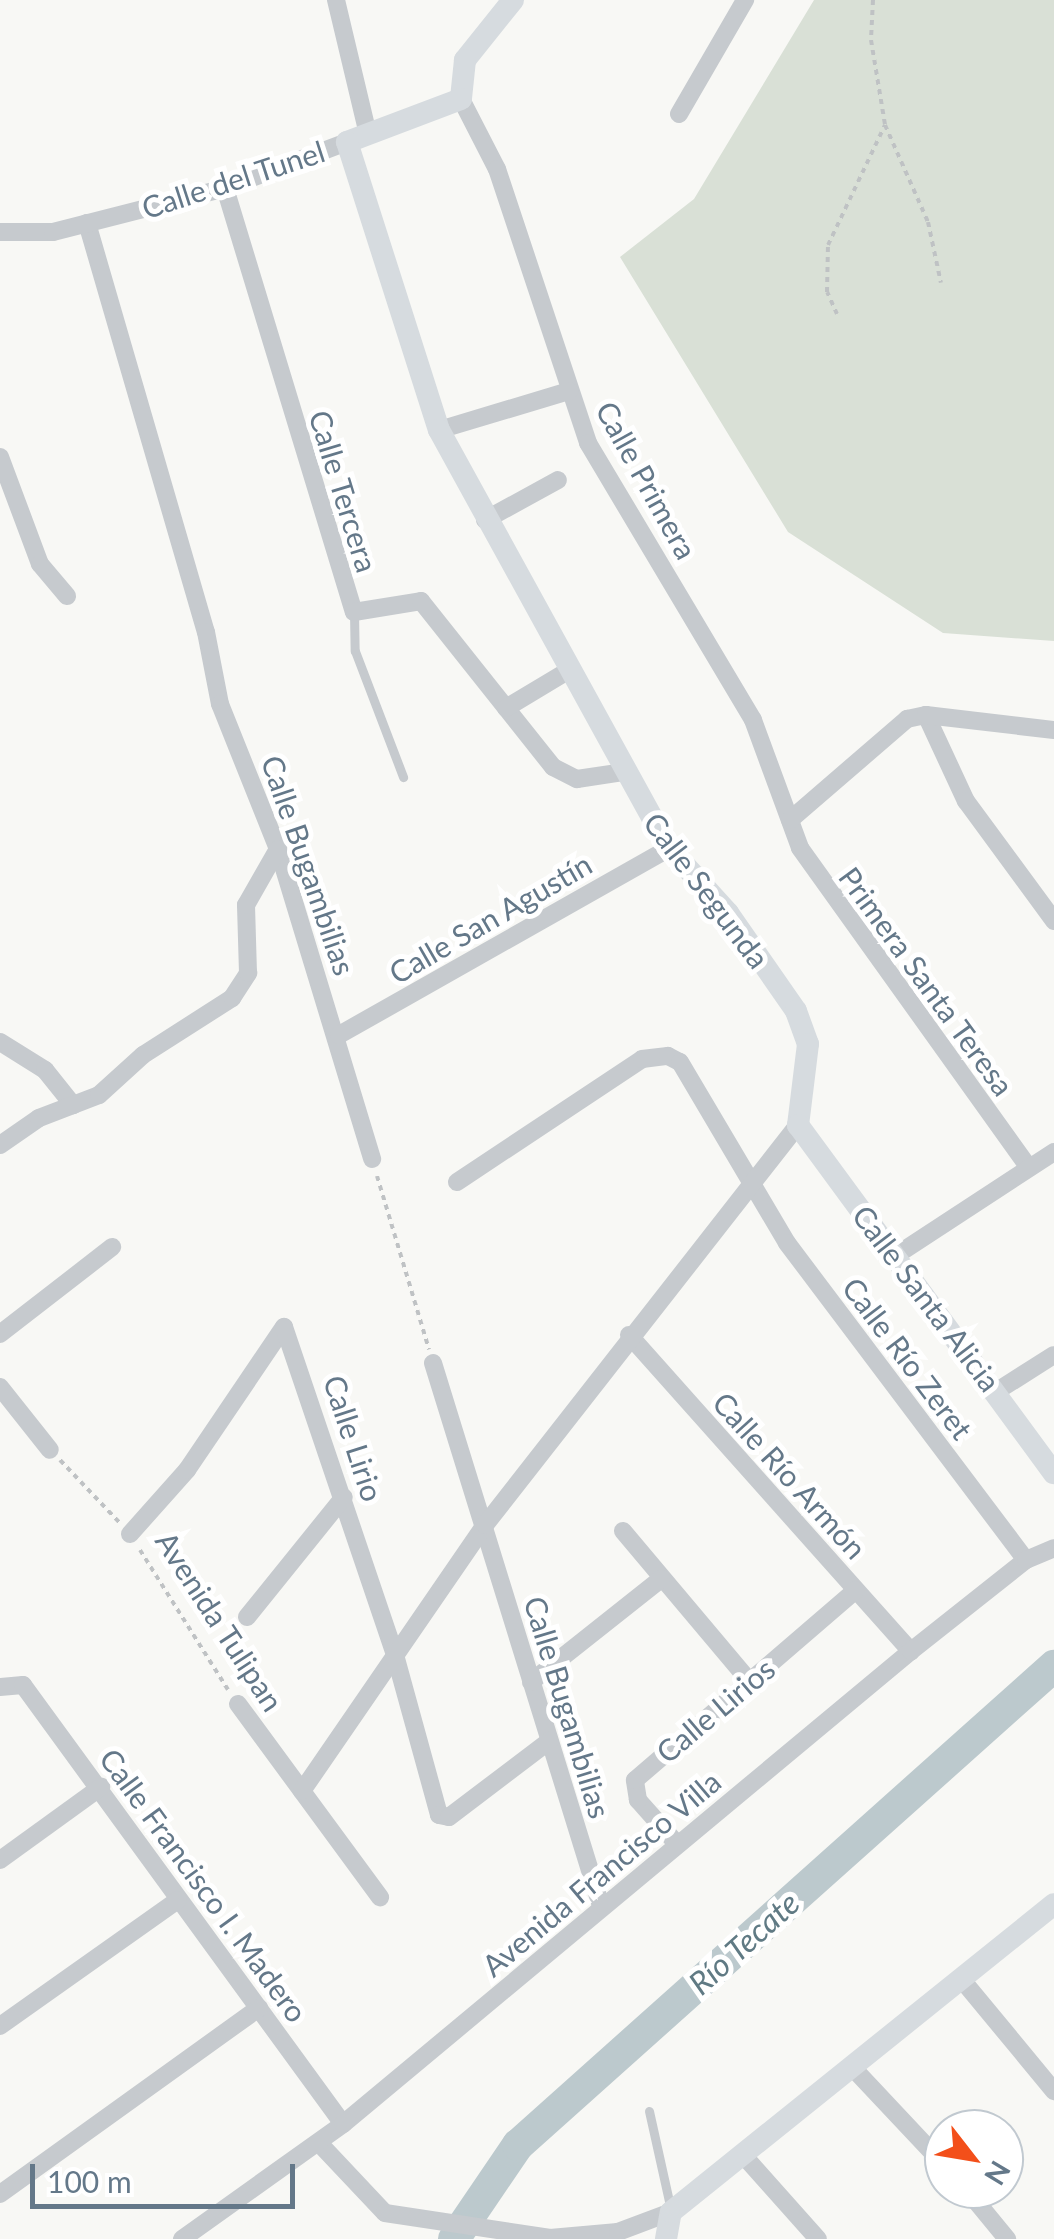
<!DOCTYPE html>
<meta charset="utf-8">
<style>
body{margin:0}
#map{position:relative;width:1054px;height:2239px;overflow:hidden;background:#f8f8f5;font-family:Lato,sans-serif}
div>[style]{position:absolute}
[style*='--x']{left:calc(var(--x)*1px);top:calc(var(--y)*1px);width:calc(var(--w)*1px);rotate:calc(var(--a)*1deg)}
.green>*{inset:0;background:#d9e0d6}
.river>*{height:32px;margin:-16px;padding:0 16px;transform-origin:16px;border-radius:16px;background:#bcc9cd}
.path>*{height:4px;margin-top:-2px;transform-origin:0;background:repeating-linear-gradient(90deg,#bfc2c4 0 5px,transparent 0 10px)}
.lane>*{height:9px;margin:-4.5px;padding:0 4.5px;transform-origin:4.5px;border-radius:4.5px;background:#c6cace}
.street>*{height:18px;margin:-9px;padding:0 9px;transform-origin:9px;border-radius:9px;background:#c6cace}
.secondary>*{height:22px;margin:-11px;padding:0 11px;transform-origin:11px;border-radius:11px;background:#d6dbdf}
span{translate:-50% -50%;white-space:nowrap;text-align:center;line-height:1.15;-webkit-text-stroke:10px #fff;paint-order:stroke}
.street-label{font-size:30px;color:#647889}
.water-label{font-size:32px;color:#607a84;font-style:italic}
.north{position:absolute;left:924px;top:2109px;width:100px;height:100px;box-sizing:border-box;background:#fff;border:2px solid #c1c9d0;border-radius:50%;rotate:121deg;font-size:28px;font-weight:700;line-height:40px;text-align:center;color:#647889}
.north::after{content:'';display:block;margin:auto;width:35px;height:45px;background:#f34f1a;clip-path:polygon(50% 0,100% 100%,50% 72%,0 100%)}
.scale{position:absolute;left:30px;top:2164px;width:265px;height:45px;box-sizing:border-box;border:5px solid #647889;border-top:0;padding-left:12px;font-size:30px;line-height:35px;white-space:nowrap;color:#647889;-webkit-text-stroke:8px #fff;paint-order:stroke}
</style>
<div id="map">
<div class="green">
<i style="clip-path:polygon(814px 0,1054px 0,1054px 641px,943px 633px,788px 532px,620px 257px,694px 199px)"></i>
</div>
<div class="river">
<i style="--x:454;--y:2239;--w:114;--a:-55.8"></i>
<i style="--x:518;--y:2145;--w:719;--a:-41.79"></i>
</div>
<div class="path">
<i style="--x:873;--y:0;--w:40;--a:92.9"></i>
<i style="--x:871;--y:40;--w:86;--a:80.6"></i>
<i style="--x:885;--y:125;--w:106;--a:66.1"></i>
<i style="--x:928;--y:222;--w:62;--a:78"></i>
<i style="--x:837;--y:314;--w:24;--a:-114"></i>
<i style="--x:827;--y:292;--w:47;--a:-88.8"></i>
<i style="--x:828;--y:245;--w:133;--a:-64.6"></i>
<i style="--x:377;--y:1176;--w:181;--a:73.3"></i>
<i style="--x:60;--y:1460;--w:86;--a:46.4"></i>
<i style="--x:140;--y:1550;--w:165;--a:57.8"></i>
</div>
<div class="lane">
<i style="--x:354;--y:612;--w:39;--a:89"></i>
<i style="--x:355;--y:651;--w:135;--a:69.1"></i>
<i style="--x:649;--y:2111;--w:101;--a:77.5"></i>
</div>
<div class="street">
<i style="--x:336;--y:0;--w:138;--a:76.6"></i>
<i style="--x:461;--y:99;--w:79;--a:62.8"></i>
<i style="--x:497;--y:169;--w:289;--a:71.6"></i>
<i style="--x:588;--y:443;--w:322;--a:59.2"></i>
<i style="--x:753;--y:720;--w:136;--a:69.8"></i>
<i style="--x:800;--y:848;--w:393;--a:54.4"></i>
<i style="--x:679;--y:114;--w:132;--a:-59.9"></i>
<i style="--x:225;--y:188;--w:443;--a:73.1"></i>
<i style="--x:354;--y:612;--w:68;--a:-9.3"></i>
<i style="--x:421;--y:601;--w:212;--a:51.5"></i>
<i style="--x:553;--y:767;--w:27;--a:27"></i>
<i style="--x:577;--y:779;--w:48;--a:-8.5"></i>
<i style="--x:87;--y:223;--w:426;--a:73.8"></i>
<i style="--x:206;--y:632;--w:73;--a:79"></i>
<i style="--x:220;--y:704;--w:156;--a:68.2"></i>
<i style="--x:278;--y:849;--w:324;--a:73.1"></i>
<i style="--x:0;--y:232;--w:53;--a:0"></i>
<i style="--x:53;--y:232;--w:178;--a:-14.3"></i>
<i style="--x:225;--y:188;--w:130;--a:-20.7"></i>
<i style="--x:439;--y:430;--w:136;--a:-16.7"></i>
<i style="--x:0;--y:457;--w:114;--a:69.5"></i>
<i style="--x:40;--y:564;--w:42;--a:49.8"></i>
<i style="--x:485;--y:520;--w:83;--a:-28.7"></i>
<i style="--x:506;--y:708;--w:76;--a:-31"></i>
<i style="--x:926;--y:715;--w:95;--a:65.1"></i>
<i style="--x:966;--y:801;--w:149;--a:53.7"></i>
<i style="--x:790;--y:820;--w:155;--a:-40.8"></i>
<i style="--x:907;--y:719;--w:19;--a:-12"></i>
<i style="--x:926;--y:715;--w:129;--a:6.7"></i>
<i style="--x:339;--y:1035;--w:379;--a:-29.5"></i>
<i style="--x:0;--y:1042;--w:53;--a:31.9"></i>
<i style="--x:45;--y:1070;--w:45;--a:51.3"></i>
<i style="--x:0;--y:1145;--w:47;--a:-34.7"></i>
<i style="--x:39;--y:1118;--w:64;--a:-21"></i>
<i style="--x:99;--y:1095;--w:59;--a:-42.3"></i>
<i style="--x:143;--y:1055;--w:106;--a:-32.6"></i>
<i style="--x:232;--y:998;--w:30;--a:-57"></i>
<i style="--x:248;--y:973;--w:68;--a:-91.7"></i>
<i style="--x:246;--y:905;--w:64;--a:-60.3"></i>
<i style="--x:457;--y:1182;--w:222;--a:-33.6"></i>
<i style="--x:642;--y:1059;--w:26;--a:-7"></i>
<i style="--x:668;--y:1056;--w:13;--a:27"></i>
<i style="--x:680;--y:1062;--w:210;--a:59.4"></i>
<i style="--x:787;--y:1243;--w:397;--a:53"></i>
<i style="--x:895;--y:1256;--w:190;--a:-33.2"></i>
<i style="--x:0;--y:1334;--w:142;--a:-37.8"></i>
<i style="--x:629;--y:1335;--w:424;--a:48.3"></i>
<i style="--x:433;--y:1363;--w:568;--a:72.81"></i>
<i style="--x:0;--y:1387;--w:80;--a:51.6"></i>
<i style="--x:997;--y:1391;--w:67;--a:-32.3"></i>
<i style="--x:623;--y:1531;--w:197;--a:49.9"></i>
<i style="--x:130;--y:1534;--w:86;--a:-48.3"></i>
<i style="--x:187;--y:1470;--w:173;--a:-55.9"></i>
<i style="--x:284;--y:1327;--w:346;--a:71.3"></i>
<i style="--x:395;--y:1655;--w:166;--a:74.6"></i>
<i style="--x:439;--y:1815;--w:10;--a:11"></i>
<i style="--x:449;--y:1817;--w:126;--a:-37.2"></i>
<i style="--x:247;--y:1617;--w:154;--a:-51.1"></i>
<i style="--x:531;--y:1682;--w:166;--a:-38.4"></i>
<i style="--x:0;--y:1687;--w:23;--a:-5"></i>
<i style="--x:23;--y:1685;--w:543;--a:53.91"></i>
<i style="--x:238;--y:1704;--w:240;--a:53.7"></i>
<i style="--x:302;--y:1791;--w:323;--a:-55.5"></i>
<i style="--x:485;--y:1525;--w:508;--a:-51.96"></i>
<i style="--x:677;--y:1844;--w:59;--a:-131.6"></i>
<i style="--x:638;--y:1800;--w:20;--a:-99"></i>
<i style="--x:635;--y:1780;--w:291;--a:-40.7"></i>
<i style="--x:0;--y:1860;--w:125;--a:-35.9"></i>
<i style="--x:963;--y:1981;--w:143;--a:50.4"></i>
<i style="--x:0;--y:2026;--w:218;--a:-35.3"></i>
<i style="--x:853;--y:2068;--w:133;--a:46.8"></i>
<i style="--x:319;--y:2143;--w:96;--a:46.7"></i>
<i style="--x:385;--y:2213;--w:167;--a:8.6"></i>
<i style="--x:550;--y:2238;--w:68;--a:-5"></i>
<i style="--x:618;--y:2232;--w:57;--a:-20.7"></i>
<i style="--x:744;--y:2156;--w:111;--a:48.3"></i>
<i style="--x:966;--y:2189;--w:65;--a:50.6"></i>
<i style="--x:0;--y:2194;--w:319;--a:-35.7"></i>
<i style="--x:182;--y:2239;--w:198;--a:-35.5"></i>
<i style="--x:343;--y:2124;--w:739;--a:-39.79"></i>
<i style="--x:911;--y:1651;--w:147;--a:-38.4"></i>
<i style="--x:1026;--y:1560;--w:30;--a:-23"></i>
</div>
<div class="secondary">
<i style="--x:513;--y:0;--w:77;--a:128.7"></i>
<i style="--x:465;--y:60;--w:39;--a:96"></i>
<i style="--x:461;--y:99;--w:122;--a:159.3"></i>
<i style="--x:347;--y:142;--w:302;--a:72.3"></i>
<i style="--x:439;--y:430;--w:477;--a:61.2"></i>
<i style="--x:669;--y:848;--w:88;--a:47.8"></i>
<i style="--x:728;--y:913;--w:119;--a:55.2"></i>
<i style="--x:796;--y:1011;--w:35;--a:70"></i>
<i style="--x:808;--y:1044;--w:82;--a:97"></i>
<i style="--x:798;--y:1125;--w:432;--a:53.7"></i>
<i style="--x:666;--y:2239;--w:27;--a:-80"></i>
<i style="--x:671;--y:2212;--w:491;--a:-38.8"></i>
</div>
<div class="street-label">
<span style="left:233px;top:179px;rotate:-18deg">Calle del Tunel</span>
<span style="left:647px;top:480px;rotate:61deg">Calle Primera</span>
<span style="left:344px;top:491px;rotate:73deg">Calle Tercera</span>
<span style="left:309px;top:865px;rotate:71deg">Calle Bugambilias</span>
<span style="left:707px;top:890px;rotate:53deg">Calle Segunda</span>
<span style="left:490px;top:918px;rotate:-30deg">Calle San Agustín</span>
<span style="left:927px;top:981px;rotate:54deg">Primera Santa Teresa</span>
<span style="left:927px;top:1298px;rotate:53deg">Calle Santa Alicia</span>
<span style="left:908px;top:1358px;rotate:53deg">Calle Río Zeret</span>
<span style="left:354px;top:1438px;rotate:72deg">Calle Lirio</span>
<span style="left:790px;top:1475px;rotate:48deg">Calle Río Armón</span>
<span style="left:220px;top:1621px;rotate:57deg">Avenida Tulipan</span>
<span style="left:568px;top:1707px;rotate:73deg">Calle Bugambilias</span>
<span style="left:715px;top:1710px;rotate:-40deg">Calle Lirios</span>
<span style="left:601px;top:1873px;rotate:-40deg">Avenida Francisco Villa</span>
<span style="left:204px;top:1885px;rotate:54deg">Calle Francisco I. Madero</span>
</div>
<div class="water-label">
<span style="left:744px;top:1943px;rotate:-42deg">Río Tecate</span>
</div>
<div class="north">N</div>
<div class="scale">100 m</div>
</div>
